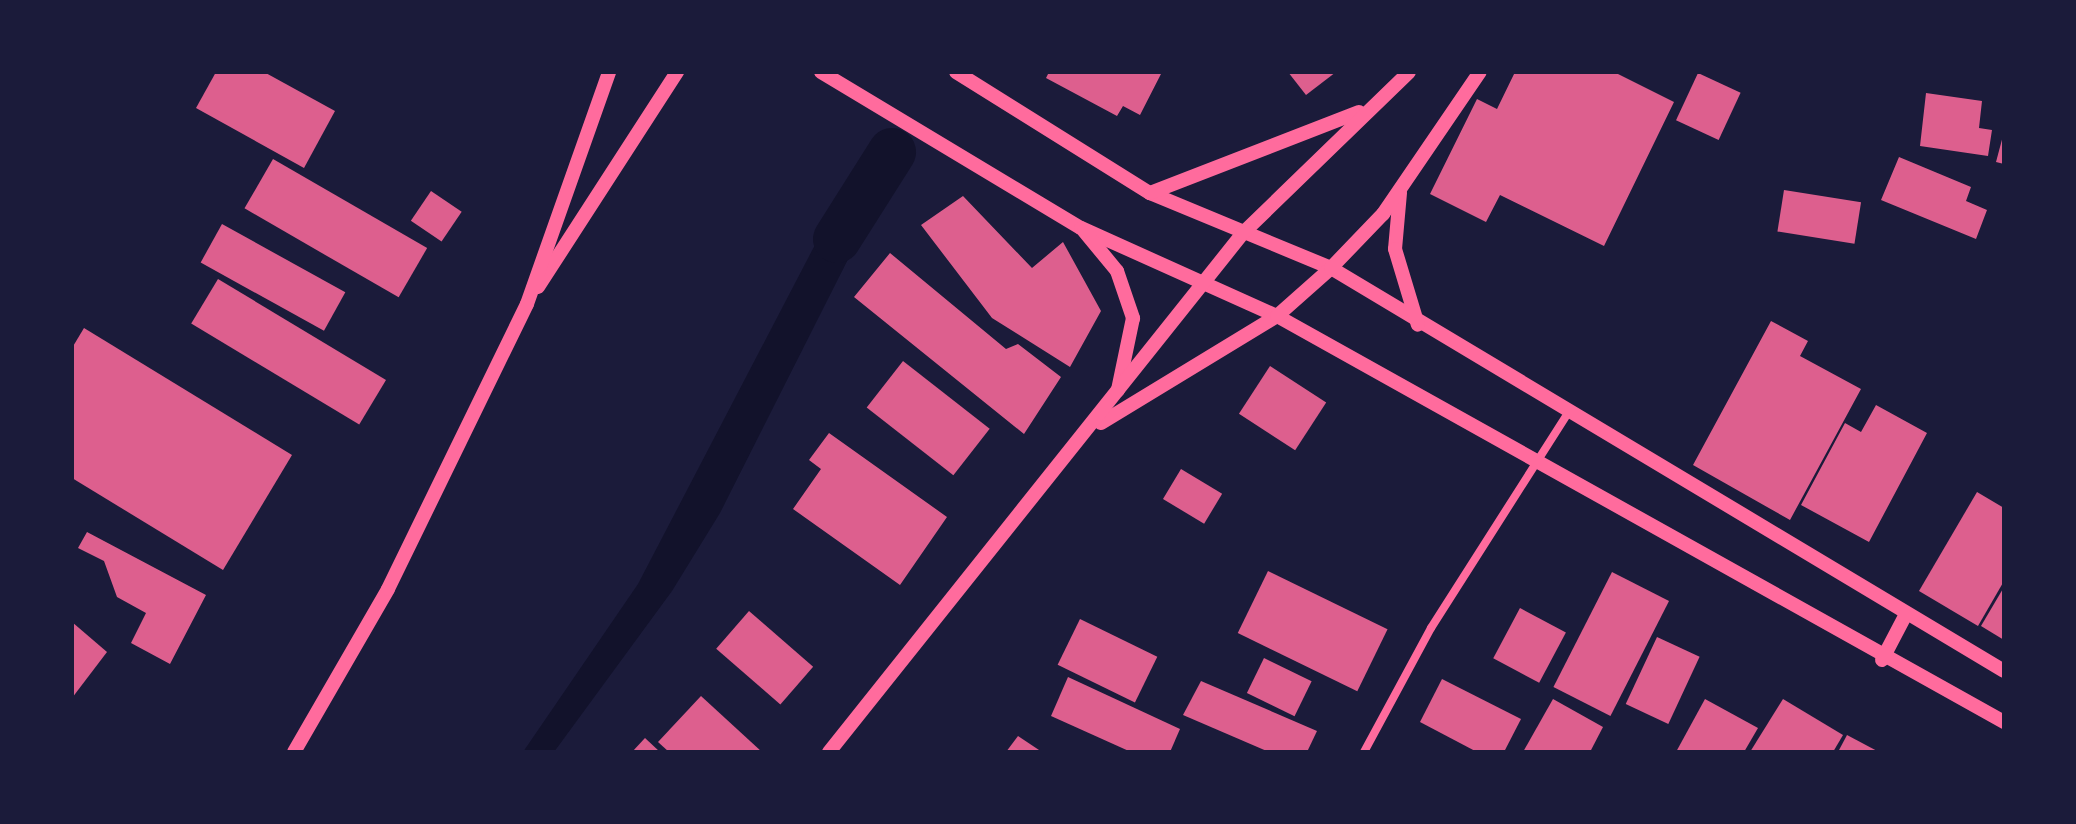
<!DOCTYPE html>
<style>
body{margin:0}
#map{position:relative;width:2076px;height:824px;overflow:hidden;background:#1b1b3a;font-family:Mulish,sans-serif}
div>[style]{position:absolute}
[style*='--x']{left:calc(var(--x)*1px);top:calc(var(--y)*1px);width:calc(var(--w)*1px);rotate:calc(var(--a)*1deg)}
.water>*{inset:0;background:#12122b}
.canal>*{height:48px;margin:-24px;padding:0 24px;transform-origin:24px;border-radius:24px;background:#12122b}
.building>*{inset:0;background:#dd5f8e;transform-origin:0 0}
.minor>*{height:8px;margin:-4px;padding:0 4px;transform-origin:4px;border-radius:4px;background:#ff6b9d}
.tertiary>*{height:14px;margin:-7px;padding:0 7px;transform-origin:7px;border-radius:7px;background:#ff6b9d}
span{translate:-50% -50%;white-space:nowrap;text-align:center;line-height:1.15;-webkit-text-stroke:6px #1b1b3a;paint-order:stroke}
.frame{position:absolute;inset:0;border:74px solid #1b1b3a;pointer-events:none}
</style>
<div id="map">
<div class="water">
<i style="clip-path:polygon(853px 172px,882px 192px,720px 513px,672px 591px,554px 752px,523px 752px,638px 584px)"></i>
</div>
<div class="canal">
<i style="--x:837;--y:239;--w:103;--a:-57.7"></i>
</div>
<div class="building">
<i style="clip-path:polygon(216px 72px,264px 72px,335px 111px,304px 168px,196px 108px)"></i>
<i style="clip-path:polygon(1049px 72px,1162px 72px,1140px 115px,1123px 106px,1117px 116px,1046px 78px)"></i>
<i style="clip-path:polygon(1288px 72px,1336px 72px,1306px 95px)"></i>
<i style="clip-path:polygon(1515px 72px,1614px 72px,1674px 102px,1604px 246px,1500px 195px,1486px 222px,1430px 194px,1477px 99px,1497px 109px)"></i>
<i style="left:1698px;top:73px;width:47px;height:52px;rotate:25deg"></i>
<i style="clip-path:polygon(1926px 93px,1982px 101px,1979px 128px,1992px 130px,1988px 156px,1920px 146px)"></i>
<i style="clip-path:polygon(2004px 132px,2004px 164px,1996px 162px)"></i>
<i style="clip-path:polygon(1899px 157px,1971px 187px,1966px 201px,1987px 210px,1976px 239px,1881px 200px)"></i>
<i style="left:273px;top:159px;width:178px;height:57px;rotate:30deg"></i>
<i style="left:1784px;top:190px;width:78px;height:42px;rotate:9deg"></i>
<i style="left:431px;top:191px;width:37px;height:36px;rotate:34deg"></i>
<i style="clip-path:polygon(963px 196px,1032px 268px,1063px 242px,1101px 311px,1070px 367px,992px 318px,921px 225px)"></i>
<i style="left:222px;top:224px;width:141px;height:44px;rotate:29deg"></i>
<i style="clip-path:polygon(890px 253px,1006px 349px,1018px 344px,1061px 377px,1024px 434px,854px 297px)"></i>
<i style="left:218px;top:279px;width:196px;height:52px;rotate:31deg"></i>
<i style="clip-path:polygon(1771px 321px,1808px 341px,1800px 356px,1861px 389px,1790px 520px,1693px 465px)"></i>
<i style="clip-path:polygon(84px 328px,292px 455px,223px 570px,72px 478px,72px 348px)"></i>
<i style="left:903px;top:361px;width:110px;height:59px;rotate:38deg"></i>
<i style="left:1270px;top:366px;width:67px;height:57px;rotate:33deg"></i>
<i style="clip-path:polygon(1876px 405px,1927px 433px,1869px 542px,1801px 505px,1845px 423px,1861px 432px)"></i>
<i style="clip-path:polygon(829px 433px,947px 517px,900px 585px,793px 509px,821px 469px,809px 460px)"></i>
<i style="left:1181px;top:469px;width:48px;height:35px;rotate:31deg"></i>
<i style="clip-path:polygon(1977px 492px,2004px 508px,2004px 581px,1978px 626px,1919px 591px)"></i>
<i style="clip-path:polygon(87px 532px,206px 595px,170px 664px,131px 643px,146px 613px,117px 597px,104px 561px,78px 548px)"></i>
<i style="left:1268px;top:571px;width:133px;height:69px;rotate:26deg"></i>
<i style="left:1612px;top:572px;width:64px;height:129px;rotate:27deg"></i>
<i style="clip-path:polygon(2004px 587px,2004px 640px,1981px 626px)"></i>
<i style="left:1520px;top:608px;width:52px;height:57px;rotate:28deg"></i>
<i style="left:749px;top:611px;width:85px;height:50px;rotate:41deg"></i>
<i style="left:1080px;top:619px;width:86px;height:51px;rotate:26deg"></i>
<i style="clip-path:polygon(72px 622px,107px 652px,72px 698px)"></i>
<i style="left:1657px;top:637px;width:47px;height:74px;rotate:25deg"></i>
<i style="left:1264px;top:658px;width:53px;height:39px;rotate:26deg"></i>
<i style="clip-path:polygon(1068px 677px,1180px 729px,1170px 752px,1131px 752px,1051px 716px)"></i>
<i style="clip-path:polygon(1442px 679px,1521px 719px,1504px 752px,1477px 752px,1420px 722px)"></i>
<i style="clip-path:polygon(1201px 681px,1317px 731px,1307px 752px,1269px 752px,1183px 715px)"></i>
<i style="clip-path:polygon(701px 696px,762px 752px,669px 752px,658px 742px)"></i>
<i style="clip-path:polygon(1553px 699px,1603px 727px,1590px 752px,1523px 752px)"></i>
<i style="clip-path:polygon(1705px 699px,1758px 728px,1744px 752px,1676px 752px)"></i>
<i style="clip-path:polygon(1783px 699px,1843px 735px,1833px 752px,1750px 752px)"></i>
<i style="clip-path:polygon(1847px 735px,1879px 752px,1838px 752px)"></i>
<i style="clip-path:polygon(1018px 736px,1042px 752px,1006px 752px)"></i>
<i style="clip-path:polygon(645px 738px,660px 752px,632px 752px)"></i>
</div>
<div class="minor">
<i style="--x:1364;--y:752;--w:141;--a:-61.6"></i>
<i style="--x:1431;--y:628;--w:259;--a:-57.5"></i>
</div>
<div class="tertiary">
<i style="--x:821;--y:72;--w:303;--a:31"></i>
<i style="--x:1081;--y:228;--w:215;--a:24.2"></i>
<i style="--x:1277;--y:316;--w:833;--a:29.18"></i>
<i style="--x:956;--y:72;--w:229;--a:32"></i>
<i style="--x:1150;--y:193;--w:196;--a:22.5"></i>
<i style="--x:1331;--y:268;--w:784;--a:30.91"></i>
<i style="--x:1150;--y:193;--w:224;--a:-21.2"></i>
<i style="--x:1400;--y:193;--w:56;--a:95.1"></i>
<i style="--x:1395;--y:249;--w:79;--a:73.2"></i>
<i style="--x:1084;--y:231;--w:52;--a:50.5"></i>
<i style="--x:1117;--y:271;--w:50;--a:71.2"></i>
<i style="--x:1133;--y:318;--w:74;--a:101.8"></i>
<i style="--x:538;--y:287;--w:256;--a:-57.1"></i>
<i style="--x:1101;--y:423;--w:206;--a:-31.3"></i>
<i style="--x:1277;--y:316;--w:72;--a:-41.6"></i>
<i style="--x:1331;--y:268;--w:75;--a:-46.1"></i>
<i style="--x:1383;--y:214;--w:172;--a:-55.7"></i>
<i style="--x:1882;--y:660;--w:50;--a:-62.4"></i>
<i style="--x:294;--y:752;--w:188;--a:-60"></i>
<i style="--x:388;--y:589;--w:317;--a:-64"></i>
<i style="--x:527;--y:304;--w:246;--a:-70.5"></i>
<i style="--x:829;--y:752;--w:664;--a:-51.42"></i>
<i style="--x:1243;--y:233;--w:231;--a:-44.1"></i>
</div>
<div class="frame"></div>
</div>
